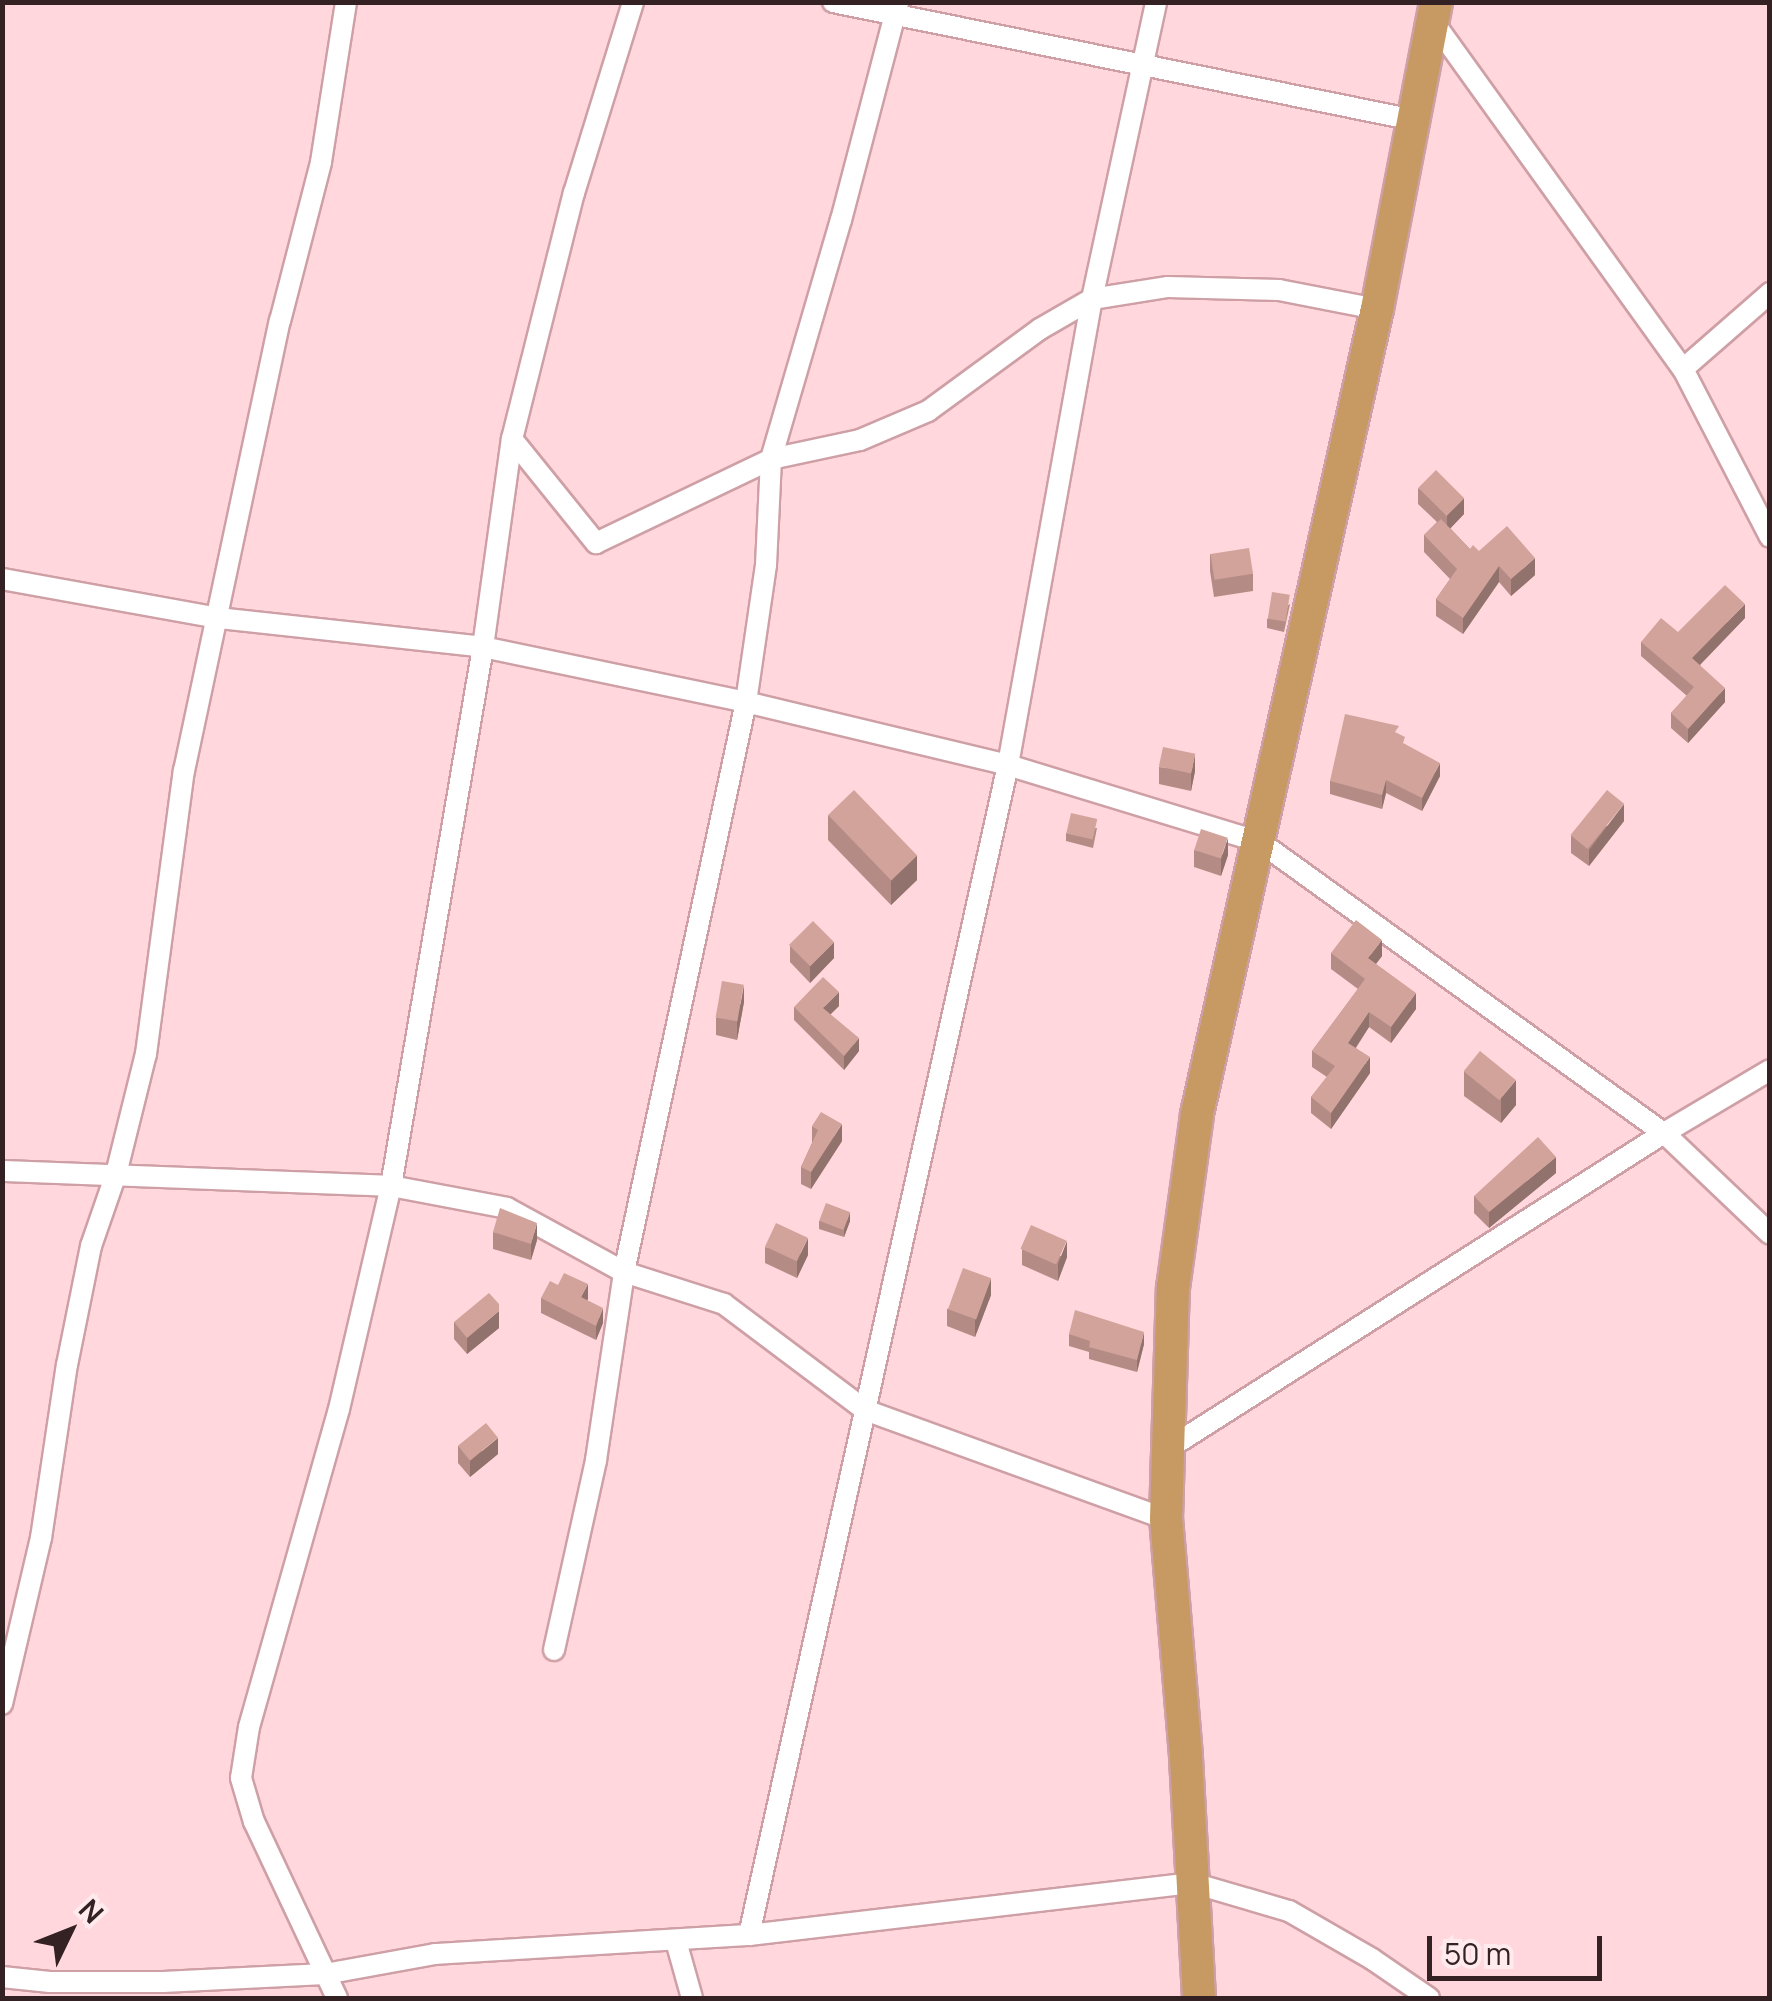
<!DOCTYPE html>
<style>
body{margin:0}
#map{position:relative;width:1772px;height:2001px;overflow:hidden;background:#ffd7dc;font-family:Manrope,sans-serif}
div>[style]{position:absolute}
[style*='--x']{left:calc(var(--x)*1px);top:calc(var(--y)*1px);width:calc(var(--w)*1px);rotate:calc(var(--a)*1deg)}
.roads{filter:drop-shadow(2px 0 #cea0a6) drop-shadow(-2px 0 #cea0a6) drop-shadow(0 2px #cea0a6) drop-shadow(0 -2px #cea0a6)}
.minor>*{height:20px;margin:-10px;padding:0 10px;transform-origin:10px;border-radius:10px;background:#fff}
.trunk>*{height:32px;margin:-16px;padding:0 16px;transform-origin:16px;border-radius:16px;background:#c69a62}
.wall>*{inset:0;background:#b48c85}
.shaded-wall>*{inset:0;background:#92726c}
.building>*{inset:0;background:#d1a39b;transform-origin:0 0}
span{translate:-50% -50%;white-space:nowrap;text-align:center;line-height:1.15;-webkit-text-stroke:10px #ffeaed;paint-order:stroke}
.frame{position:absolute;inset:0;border:5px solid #332124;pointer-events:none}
.north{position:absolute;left:20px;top:1881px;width:100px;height:100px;-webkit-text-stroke:8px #ffeaed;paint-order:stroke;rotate:47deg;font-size:28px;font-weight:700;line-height:40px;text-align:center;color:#332124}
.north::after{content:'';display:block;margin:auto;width:35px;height:45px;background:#332124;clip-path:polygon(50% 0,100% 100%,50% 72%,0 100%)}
.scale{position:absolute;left:1427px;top:1936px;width:175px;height:45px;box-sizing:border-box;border:5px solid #332124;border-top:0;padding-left:12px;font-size:30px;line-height:35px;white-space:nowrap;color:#332124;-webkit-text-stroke:8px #ffeaed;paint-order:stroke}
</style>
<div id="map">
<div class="roads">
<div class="minor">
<i style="--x:833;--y:2;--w:593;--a:11.48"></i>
<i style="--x:1432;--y:20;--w:430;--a:54.3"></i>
<i style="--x:1683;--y:369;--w:189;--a:62.6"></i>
<i style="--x:1683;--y:369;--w:116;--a:-41.1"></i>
<i style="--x:512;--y:439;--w:134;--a:51.1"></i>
<i style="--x:596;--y:543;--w:194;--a:-25.6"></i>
<i style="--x:771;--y:459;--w:91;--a:-12.1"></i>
<i style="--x:860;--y:440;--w:74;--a:-23.1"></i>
<i style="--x:928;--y:411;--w:139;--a:-36.2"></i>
<i style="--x:1040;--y:329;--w:60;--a:-30"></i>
<i style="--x:1092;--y:299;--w:77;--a:-9"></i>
<i style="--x:1168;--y:287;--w:111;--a:1.5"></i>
<i style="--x:1279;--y:290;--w:100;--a:11"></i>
<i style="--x:2;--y:579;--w:219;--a:10.2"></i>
<i style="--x:218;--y:618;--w:267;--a:6.2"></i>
<i style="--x:483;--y:647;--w:269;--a:11.8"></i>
<i style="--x:746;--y:702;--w:269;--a:13.5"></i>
<i style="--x:1008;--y:765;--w:264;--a:17"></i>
<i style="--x:1260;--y:842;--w:498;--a:35.8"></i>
<i style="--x:1664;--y:1133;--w:146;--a:43.6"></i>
<i style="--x:2;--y:1171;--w:389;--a:2.2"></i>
<i style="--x:391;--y:1186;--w:118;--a:10.7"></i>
<i style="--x:507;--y:1208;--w:133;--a:28.7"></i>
<i style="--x:624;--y:1272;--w:105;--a:17.7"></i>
<i style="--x:724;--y:1304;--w:176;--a:36.9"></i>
<i style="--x:865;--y:1410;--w:320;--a:19.9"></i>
<i style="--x:1166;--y:1450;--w:590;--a:-32.48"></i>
<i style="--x:1664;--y:1133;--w:123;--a:-30.7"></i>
<i style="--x:554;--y:1650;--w:195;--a:-77.5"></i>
<i style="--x:596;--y:1460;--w:190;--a:-81.5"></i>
<i style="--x:624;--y:1272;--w:583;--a:-77.92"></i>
<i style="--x:746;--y:702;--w:138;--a:-81.7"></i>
<i style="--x:766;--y:565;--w:106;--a:-87.3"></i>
<i style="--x:771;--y:459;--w:249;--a:-73.7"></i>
<i style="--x:841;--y:220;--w:225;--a:-75.3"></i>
<i style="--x:2;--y:1704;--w:171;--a:-76.8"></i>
<i style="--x:41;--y:1538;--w:175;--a:-81.5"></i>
<i style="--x:67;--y:1365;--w:121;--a:-78.6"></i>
<i style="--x:91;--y:1246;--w:76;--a:-70.9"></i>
<i style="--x:116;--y:1174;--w:124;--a:-76"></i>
<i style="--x:146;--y:1054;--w:286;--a:-82.4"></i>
<i style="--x:184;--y:771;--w:460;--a:-78"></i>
<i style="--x:280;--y:321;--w:164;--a:-75.5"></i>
<i style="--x:321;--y:162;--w:162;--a:-81.1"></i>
<i style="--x:749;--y:1935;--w:1198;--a:-77.52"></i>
<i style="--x:1008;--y:765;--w:474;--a:-79.8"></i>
<i style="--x:1092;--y:299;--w:304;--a:-77.8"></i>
<i style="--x:676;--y:1941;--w:59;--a:74.3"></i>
<i style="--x:2;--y:1977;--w:48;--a:5.9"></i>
<i style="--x:50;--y:1982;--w:113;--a:0"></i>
<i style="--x:163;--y:1982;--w:162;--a:-2.8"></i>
<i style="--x:325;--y:1974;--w:112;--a:-10.3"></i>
<i style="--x:435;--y:1954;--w:315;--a:-3.5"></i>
<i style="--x:749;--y:1935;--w:447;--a:-6.7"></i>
<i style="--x:1193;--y:1883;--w:100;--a:16.3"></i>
<i style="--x:1289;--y:1911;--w:96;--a:30"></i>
<i style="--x:1372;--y:1959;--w:69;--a:34.4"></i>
<i style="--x:337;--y:1998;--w:195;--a:-115.2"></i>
<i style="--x:254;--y:1822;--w:46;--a:-106.5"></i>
<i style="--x:241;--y:1778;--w:52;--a:-81.1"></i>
<i style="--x:249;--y:1727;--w:330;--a:-74.2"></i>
<i style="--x:339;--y:1409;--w:229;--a:-76.9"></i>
<i style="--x:391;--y:1186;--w:547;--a:-80.31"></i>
<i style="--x:483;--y:647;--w:210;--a:-82.1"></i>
<i style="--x:512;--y:439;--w:254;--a:-75.9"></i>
<i style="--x:574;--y:193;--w:200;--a:-72.8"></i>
</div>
<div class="trunk">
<i style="--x:1199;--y:1998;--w:242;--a:-93.1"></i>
<i style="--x:1186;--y:1756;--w:238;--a:-94.8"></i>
<i style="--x:1166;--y:1519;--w:231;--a:-88.3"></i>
<i style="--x:1173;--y:1288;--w:176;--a:-82.1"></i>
<i style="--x:1197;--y:1114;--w:825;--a:-77.4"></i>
<i style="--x:1377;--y:309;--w:313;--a:-79.1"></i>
</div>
</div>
<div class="wall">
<i style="clip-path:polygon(1418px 488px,1464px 514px,1450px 528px,1470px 549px,1479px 551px,1535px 575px,1511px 596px,1499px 582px,1463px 634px,1436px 616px,1436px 599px,1450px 579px,1424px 552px,1424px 535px,1437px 522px,1418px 504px)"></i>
<i style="clip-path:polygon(1210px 554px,1253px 574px,1253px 591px,1214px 597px,1210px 571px)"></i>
<i style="clip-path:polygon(1290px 604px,1284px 632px,1267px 628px,1267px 619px)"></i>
<i style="clip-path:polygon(1745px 618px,1700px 665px,1725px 702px,1688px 743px,1671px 728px,1671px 713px,1687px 696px,1641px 656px,1641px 642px)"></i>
<i style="clip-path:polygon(1405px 744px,1440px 776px,1422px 811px,1386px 793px,1382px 809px,1330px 794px,1330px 781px)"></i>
<i style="clip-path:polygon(1159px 767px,1195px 771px,1191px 791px,1159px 784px)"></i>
<i style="clip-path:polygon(828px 815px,917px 880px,891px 905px,828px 840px)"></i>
<i style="clip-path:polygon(1624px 821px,1589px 866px,1571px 853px,1571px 836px)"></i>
<i style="clip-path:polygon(1097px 828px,1093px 848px,1066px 841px,1066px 833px)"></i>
<i style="clip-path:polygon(1194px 850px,1228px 855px,1221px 876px,1194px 867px)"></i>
<i style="clip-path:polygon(790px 946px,834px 958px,810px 983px,790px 962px)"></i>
<i style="clip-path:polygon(1331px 953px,1382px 956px,1376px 964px,1416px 1009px,1391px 1043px,1369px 1027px,1356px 1048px,1370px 1073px,1331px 1129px,1311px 1113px,1311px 1097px,1327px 1077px,1312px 1067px,1312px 1051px,1358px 989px,1331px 969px)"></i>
<i style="clip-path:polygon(744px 1002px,737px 1040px,716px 1035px,716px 1018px)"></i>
<i style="clip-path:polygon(839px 1006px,830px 1014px,859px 1051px,844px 1070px,794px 1020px,794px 1007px)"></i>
<i style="clip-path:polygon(1464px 1071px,1516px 1105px,1501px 1123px,1464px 1096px)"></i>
<i style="clip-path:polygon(812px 1126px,842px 1141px,811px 1189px,801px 1184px,801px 1167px,812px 1143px)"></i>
<i style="clip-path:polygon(1556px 1173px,1489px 1228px,1474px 1213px,1474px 1196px)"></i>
<i style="clip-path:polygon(819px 1221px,850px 1221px,844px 1237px,819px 1229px)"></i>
<i style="clip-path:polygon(493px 1232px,537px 1240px,531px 1260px,493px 1249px)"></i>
<i style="clip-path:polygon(765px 1247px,808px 1255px,797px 1278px,765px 1263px)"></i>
<i style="clip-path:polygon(1022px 1249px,1067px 1257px,1058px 1281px,1022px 1265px)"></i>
<i style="clip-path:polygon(991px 1295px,975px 1337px,947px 1326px,947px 1309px)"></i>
<i style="clip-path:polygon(541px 1298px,587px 1300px,603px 1323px,596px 1340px,541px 1313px)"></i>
<i style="clip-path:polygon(454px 1322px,499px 1328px,467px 1354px,454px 1339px)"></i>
<i style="clip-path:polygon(1069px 1334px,1144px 1344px,1137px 1372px,1089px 1359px,1089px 1352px,1069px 1346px)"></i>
<i style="clip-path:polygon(458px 1446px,498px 1454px,470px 1477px,458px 1463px)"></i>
</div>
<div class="shaded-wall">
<i style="clip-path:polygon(1464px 498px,1464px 514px,1447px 532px,1447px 515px)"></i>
<i style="clip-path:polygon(1535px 558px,1535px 575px,1511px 596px,1511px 579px)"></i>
<i style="clip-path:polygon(1499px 566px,1499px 582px,1463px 634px,1463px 618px)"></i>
<i style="clip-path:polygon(1745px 604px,1745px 618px,1692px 673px,1692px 658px)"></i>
<i style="clip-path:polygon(1725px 688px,1725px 702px,1688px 743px,1688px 729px)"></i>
<i style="clip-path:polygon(1195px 754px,1195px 771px,1191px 791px,1191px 774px)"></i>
<i style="clip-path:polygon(1440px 763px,1440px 776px,1422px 811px,1422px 798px)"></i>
<i style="clip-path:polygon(1386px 780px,1386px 793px,1382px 809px,1382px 795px)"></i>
<i style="clip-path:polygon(1624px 804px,1624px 821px,1589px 866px,1589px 850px)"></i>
<i style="clip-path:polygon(1228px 838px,1228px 855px,1221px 876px,1221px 859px)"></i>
<i style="clip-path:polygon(917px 855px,917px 880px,891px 905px,891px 880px)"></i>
<i style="clip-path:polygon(1382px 940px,1382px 956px,1368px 974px,1368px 958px)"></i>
<i style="clip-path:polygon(834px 942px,834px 958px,810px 983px,810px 966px)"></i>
<i style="clip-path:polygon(744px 985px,744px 1002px,737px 1040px,737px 1023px)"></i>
<i style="clip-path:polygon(839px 992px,839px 1006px,823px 1022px,823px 1008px)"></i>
<i style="clip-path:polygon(1416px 993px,1416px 1009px,1391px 1043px,1391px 1027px)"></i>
<i style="clip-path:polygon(1369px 1012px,1369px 1027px,1348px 1059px,1348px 1043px)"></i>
<i style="clip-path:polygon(859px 1038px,859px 1051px,844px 1070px,844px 1056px)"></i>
<i style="clip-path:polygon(1370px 1057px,1370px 1073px,1331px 1129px,1331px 1113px)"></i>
<i style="clip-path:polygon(1516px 1080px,1516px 1105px,1501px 1123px,1501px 1098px)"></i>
<i style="clip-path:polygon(842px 1124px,842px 1141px,811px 1189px,811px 1172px)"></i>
<i style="clip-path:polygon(1556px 1157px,1556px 1173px,1489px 1228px,1489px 1212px)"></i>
<i style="clip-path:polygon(850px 1212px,850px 1221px,844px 1237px,844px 1228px)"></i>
<i style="clip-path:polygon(537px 1223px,537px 1240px,531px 1260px,531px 1244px)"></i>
<i style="clip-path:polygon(808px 1238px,808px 1255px,797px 1278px,797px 1261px)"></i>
<i style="clip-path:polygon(1067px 1241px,1067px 1257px,1058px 1281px,1058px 1264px)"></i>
<i style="clip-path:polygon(991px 1278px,991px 1295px,975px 1337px,975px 1320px)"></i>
<i style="clip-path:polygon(588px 1284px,588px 1299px,581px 1312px,581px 1297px)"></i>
<i style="clip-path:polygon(603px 1308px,603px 1323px,596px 1340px,596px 1326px)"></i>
<i style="clip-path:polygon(499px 1311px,499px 1328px,467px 1354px,467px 1338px)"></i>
<i style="clip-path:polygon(1144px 1332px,1144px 1344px,1137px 1372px,1137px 1360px)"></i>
<i style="clip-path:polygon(498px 1438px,498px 1454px,470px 1477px,470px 1461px)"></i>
</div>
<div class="building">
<i style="left:1436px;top:470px;width:40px;height:25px;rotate:45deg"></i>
<i style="clip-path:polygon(1441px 519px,1470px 549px,1473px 545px,1479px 551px,1507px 526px,1535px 558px,1511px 579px,1499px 566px,1463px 618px,1436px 599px,1457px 569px,1424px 535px)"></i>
<i style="left:1249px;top:548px;width:26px;height:39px;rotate:81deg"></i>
<i style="clip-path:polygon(1725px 585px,1745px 604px,1692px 658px,1725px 688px,1688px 729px,1671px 713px,1694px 687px,1641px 642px,1661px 618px,1678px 632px)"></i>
<i style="left:1272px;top:592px;width:18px;height:27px;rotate:9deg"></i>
<i style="clip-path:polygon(1345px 714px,1399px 726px,1395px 732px,1405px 737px,1403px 743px,1440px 763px,1422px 798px,1386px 780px,1382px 795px,1330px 781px)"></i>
<i style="left:1163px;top:747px;width:33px;height:20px;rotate:12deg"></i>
<i style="left:854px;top:790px;width:91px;height:36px;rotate:46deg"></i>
<i style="left:1607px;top:790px;width:22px;height:58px;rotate:39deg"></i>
<i style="left:1071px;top:813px;width:27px;height:21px;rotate:13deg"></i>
<i style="left:1201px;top:829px;width:28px;height:22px;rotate:18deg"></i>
<i style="clip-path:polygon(1356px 920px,1382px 940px,1368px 958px,1416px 993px,1391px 1027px,1369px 1012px,1348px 1043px,1370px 1057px,1331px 1113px,1311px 1097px,1335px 1066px,1312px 1051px,1365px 979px,1331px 953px)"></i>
<i style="left:813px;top:921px;width:30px;height:34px;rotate:45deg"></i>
<i style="clip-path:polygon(823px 977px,839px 992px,823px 1008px,859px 1038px,844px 1056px,794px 1007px)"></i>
<i style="left:722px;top:981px;width:22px;height:37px;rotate:10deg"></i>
<i style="left:1480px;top:1051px;width:46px;height:26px;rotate:39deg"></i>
<i style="clip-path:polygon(821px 1112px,842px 1124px,811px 1172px,801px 1167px,818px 1130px,812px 1126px)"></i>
<i style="clip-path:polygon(1538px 1137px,1556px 1157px,1489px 1212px,1474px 1196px)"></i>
<i style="left:826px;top:1203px;width:26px;height:19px;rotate:21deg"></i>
<i style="clip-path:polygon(500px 1208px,537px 1223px,531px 1244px,493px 1232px)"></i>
<i style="left:776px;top:1223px;width:35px;height:26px;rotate:25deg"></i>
<i style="left:1031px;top:1225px;width:39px;height:26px;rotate:24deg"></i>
<i style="left:963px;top:1268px;width:30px;height:44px;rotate:20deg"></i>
<i style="clip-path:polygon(564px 1273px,588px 1284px,581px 1297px,603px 1308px,596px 1326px,541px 1298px,550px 1281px,558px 1285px)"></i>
<i style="clip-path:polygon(489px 1293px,499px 1304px,499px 1311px,467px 1338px,454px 1322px)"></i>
<i style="clip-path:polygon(1075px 1310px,1144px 1332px,1137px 1360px,1089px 1347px,1090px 1341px,1069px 1334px)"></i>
<i style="left:486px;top:1423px;width:19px;height:36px;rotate:51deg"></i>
</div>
<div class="frame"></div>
<div class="north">N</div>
<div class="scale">50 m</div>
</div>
